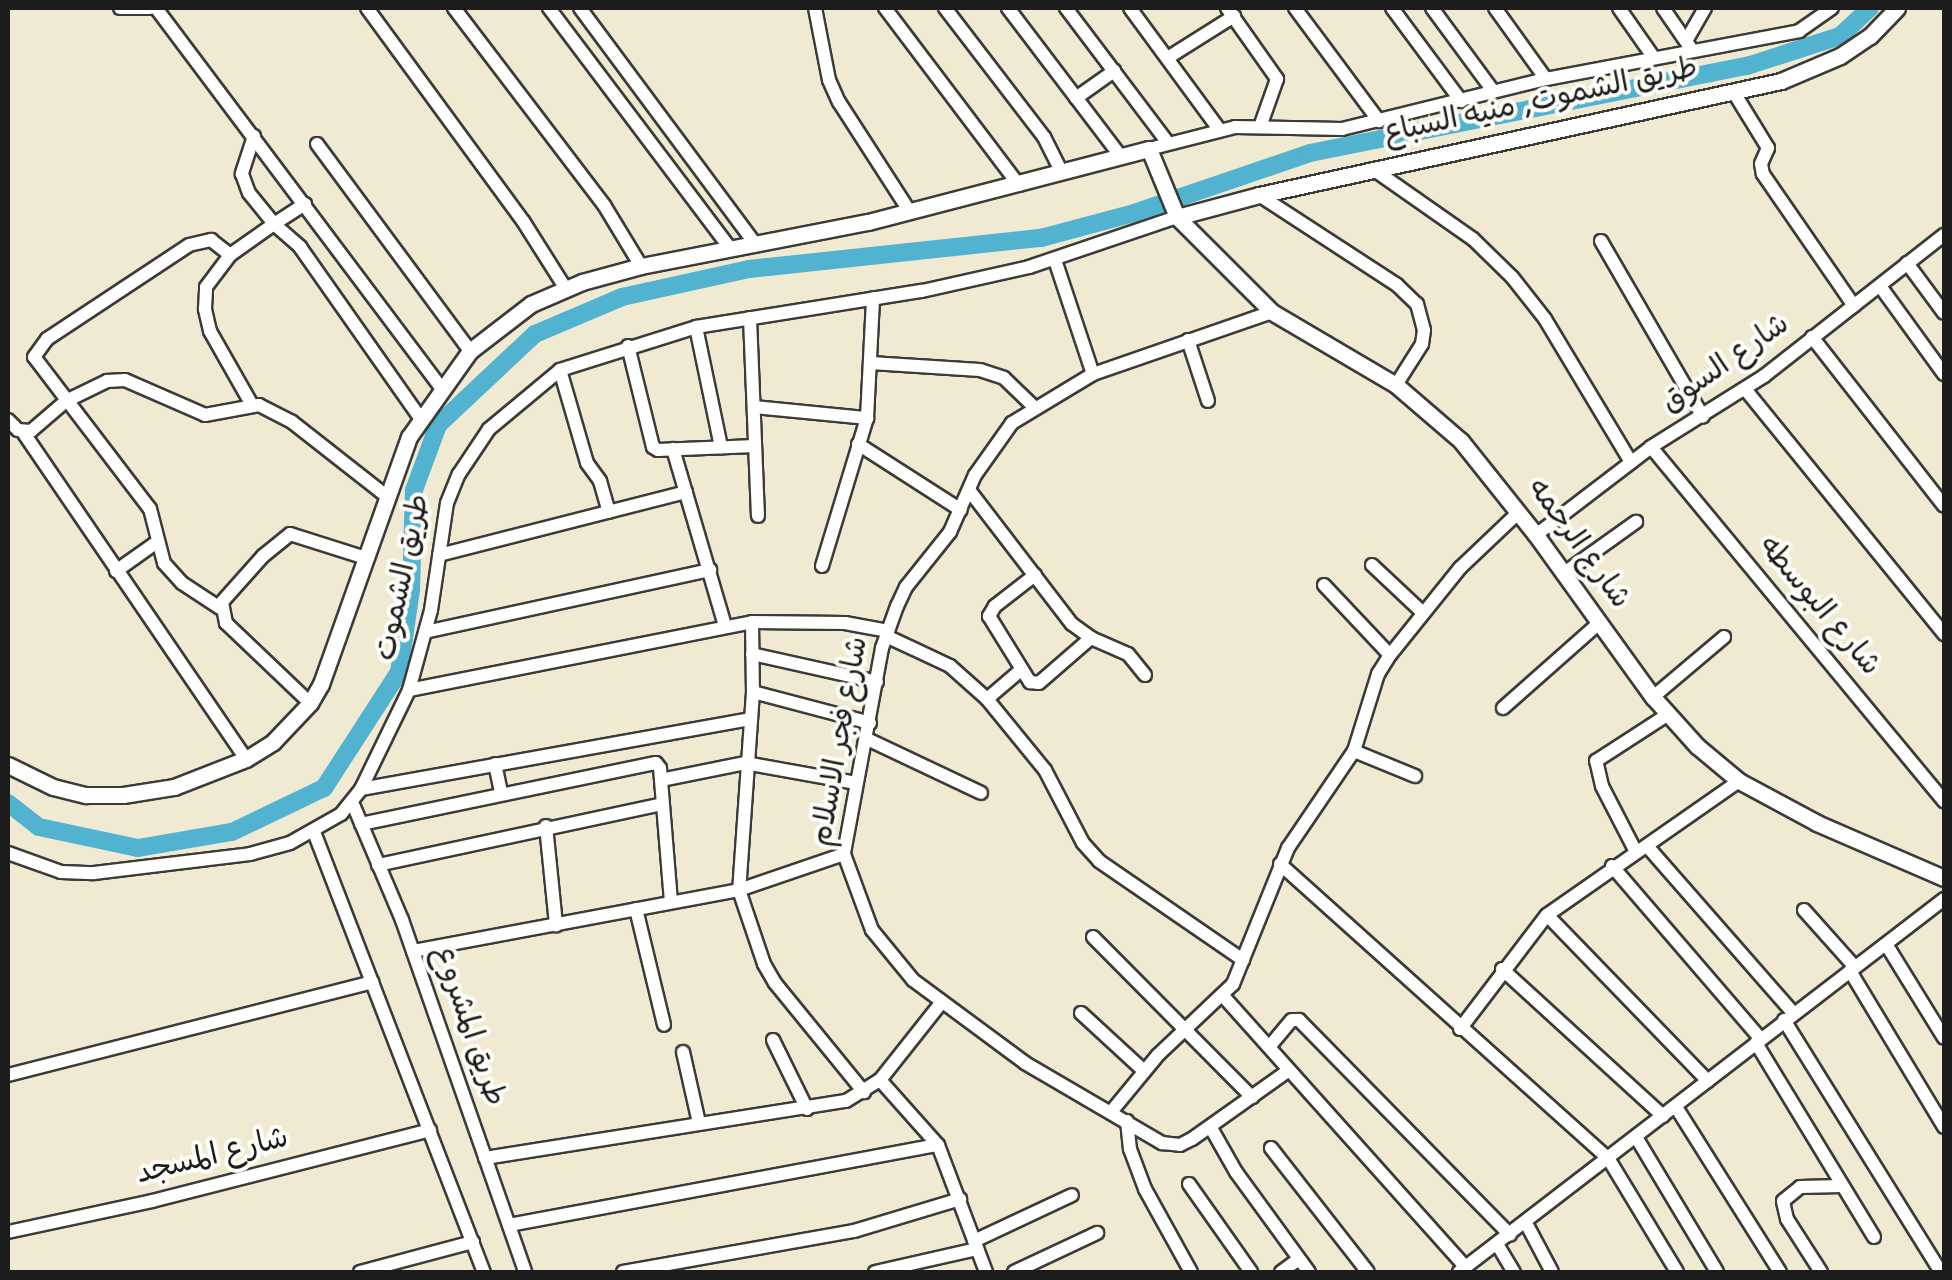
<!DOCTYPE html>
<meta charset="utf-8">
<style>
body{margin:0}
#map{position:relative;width:1952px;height:1280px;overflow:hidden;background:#f0ead2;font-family:"Gochi Hand","Playpen Sans Arabic",sans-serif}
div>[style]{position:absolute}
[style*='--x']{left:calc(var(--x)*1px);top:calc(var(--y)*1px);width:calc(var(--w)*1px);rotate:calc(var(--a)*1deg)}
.canal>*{height:18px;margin:-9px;padding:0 9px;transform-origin:9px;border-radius:9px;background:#52b3d1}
.roads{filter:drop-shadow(2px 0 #3c3b37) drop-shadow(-2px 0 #3c3b37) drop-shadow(0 2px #3c3b37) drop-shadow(0 -2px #3c3b37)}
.minor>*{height:12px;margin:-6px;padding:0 6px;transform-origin:6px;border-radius:6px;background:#fff}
.tertiary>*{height:15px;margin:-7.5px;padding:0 7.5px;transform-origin:7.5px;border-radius:7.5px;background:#fff}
span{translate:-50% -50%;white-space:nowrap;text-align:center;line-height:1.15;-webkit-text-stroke:8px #fdfcf7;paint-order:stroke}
.street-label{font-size:30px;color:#1c1c1c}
.frame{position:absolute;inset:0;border:10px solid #1c1c1c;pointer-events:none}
</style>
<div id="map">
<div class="canal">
<i style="--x:8;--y:803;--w:39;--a:38"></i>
<i style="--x:39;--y:827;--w:101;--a:12"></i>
<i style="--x:138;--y:848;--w:95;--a:-9.7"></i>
<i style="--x:232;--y:832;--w:102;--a:-25.6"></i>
<i style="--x:324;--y:788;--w:138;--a:-57.1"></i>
<i style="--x:399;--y:672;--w:83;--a:-81.7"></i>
<i style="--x:411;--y:590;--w:100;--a:-88.3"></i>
<i style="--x:414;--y:490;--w:69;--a:-69.7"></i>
<i style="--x:438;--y:425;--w:133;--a:-43.2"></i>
<i style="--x:535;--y:334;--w:95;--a:-23"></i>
<i style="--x:622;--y:297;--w:130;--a:-12.4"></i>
<i style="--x:749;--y:269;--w:294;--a:-6.1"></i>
<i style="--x:1041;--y:238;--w:96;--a:-15"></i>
<i style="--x:1134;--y:213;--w:186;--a:-18.8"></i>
<i style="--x:1310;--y:153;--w:446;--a:-11.3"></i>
<i style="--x:1747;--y:66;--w:98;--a:-17.9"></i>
<i style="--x:1840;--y:36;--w:41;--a:-43"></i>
</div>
<div class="roads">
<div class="minor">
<i style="--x:120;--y:8;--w:30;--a:0"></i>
<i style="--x:156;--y:8;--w:475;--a:53.1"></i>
<i style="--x:367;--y:8;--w:264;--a:53.8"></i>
<i style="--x:523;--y:221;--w:80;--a:57.7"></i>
<i style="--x:454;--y:8;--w:248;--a:52.7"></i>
<i style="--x:604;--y:205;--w:71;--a:58.8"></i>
<i style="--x:549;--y:8;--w:301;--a:53"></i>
<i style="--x:580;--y:8;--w:292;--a:53.4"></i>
<i style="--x:815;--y:8;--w:73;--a:79"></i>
<i style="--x:829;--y:80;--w:24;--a:66"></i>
<i style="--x:839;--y:102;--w:131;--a:57.2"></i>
<i style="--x:885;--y:8;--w:222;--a:52.9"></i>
<i style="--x:945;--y:8;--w:163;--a:52.5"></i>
<i style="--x:1044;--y:137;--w:40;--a:63.4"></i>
<i style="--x:1008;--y:8;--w:187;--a:52.8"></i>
<i style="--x:1066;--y:8;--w:169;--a:52.9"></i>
<i style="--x:1130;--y:8;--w:150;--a:53.7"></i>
<i style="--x:1227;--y:8;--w:87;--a:54.8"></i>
<i style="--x:1277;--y:79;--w:51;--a:109.5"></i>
<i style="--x:1295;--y:8;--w:141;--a:53.4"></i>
<i style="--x:1392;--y:8;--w:116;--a:53.4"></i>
<i style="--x:1432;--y:8;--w:104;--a:53.6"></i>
<i style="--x:1495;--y:8;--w:87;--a:54.3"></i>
<i style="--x:1619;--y:8;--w:61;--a:55"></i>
<i style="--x:1663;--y:8;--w:51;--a:55.4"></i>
<i style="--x:1686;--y:41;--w:38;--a:-60"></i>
<i style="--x:1169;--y:57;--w:77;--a:-32.2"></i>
<i style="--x:1733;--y:91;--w:67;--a:58.4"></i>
<i style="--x:1768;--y:148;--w:17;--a:114"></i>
<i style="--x:1761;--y:164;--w:10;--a:79"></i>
<i style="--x:1763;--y:174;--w:160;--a:55.4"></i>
<i style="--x:1076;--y:98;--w:47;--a:-35.4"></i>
<i style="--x:254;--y:136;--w:40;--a:108"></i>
<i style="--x:242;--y:174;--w:20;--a:70"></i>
<i style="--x:249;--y:193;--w:40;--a:51"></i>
<i style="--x:274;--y:224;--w:37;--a:-33"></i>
<i style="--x:317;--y:144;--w:257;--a:53.5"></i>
<i style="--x:1149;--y:149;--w:89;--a:-14.3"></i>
<i style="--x:1235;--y:127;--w:107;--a:1.1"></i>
<i style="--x:1342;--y:129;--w:210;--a:-13.8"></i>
<i style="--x:1546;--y:79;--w:258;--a:-10.7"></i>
<i style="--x:1799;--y:31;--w:40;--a:-34.9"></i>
<i style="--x:1373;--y:169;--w:122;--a:35"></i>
<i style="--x:1473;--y:239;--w:54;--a:44.3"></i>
<i style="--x:1512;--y:277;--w:53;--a:51.8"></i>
<i style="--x:1545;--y:319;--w:167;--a:59"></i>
<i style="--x:1259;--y:195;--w:165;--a:33.1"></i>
<i style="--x:1397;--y:285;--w:28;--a:44"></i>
<i style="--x:1417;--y:304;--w:27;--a:75"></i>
<i style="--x:1424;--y:330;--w:14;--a:98"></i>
<i style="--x:1422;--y:344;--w:49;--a:122.4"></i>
<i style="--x:1601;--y:241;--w:203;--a:59.9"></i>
<i style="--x:1055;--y:260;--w:120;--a:71.6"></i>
<i style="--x:1907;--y:263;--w:62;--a:53.5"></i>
<i style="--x:1880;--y:286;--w:109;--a:54"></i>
<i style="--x:1272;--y:312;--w:189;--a:160.9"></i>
<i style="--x:1093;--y:374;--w:95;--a:148.8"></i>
<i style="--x:1012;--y:423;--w:64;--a:125.4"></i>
<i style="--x:975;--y:475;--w:62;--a:113.7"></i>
<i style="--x:950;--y:532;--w:70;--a:128.7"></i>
<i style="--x:906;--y:587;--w:21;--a:115"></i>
<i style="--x:897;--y:606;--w:45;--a:109.7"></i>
<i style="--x:882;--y:648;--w:209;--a:100.5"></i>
<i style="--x:844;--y:854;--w:81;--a:69.8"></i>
<i style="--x:872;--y:930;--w:65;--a:50.6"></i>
<i style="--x:913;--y:980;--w:139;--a:36.5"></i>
<i style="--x:1025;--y:1063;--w:159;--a:30.3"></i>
<i style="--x:1162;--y:1143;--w:18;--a:6"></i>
<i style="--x:1180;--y:1145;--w:13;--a:-27"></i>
<i style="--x:1192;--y:1139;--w:119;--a:-35.4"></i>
<i style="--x:750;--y:318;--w:198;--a:87.7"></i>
<i style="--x:696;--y:327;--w:123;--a:78.2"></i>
<i style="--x:1812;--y:337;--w:214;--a:52"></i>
<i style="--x:1188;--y:340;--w:64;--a:71.8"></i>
<i style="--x:628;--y:346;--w:104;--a:76.1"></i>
<i style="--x:653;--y:447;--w:6;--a:31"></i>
<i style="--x:658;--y:450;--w:97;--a:-2.4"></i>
<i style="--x:871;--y:363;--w:109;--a:3.7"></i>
<i style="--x:980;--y:370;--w:25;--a:18"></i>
<i style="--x:1004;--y:378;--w:40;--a:44"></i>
<i style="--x:560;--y:370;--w:97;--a:73.8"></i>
<i style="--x:587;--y:463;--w:22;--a:54"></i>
<i style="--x:600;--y:481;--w:32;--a:74"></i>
<i style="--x:1745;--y:389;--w:316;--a:50.9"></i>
<i style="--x:252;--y:405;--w:85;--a:-119.6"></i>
<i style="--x:210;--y:331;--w:23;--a:-103"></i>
<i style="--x:205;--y:309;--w:22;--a:-87"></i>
<i style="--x:206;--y:287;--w:40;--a:-53"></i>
<i style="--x:230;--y:255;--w:54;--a:-35.2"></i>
<i style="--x:274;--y:224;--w:35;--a:41"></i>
<i style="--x:300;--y:247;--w:209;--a:54.9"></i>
<i style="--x:754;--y:407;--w:114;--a:5.6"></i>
<i style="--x:8;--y:420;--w:14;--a:45"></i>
<i style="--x:18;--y:430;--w:13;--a:4"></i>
<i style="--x:31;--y:431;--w:46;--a:-40.6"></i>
<i style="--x:66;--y:401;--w:46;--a:-26"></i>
<i style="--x:107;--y:381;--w:18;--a:-3"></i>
<i style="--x:125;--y:380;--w:87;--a:23.6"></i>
<i style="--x:205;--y:415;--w:55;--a:-10.5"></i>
<i style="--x:259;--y:405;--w:37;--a:27"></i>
<i style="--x:292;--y:422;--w:118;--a:38.1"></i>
<i style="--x:23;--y:432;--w:396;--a:55.7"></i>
<i style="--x:858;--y:444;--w:122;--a:32.7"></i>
<i style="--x:1651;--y:447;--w:460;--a:50.4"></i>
<i style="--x:673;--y:449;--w:184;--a:73.6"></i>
<i style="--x:969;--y:490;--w:169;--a:52.5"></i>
<i style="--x:1072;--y:624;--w:24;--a:36"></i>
<i style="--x:1091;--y:638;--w:40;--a:23.4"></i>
<i style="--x:1128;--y:654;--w:27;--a:51"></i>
<i style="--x:1536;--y:535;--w:145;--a:-37.4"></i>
<i style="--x:1651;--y:447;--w:133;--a:-32.1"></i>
<i style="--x:1764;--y:376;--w:229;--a:-38.1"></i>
<i style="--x:439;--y:555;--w:255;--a:-14.3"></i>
<i style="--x:1372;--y:565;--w:67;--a:43.2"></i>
<i style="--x:822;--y:566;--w:155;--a:-73.1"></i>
<i style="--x:867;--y:418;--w:120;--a:-87.1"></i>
<i style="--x:116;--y:571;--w:50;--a:-35.3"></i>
<i style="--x:1563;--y:574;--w:90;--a:-35.5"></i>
<i style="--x:1035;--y:575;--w:51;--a:142.2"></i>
<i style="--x:995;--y:606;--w:12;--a:121"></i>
<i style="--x:989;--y:616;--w:78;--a:58.2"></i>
<i style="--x:1030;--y:682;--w:9;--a:6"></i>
<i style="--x:1039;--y:683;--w:69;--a:-40.9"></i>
<i style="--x:1324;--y:585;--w:96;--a:46.7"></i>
<i style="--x:220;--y:608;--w:45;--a:-146.7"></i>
<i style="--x:182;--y:583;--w:27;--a:-132"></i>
<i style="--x:164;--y:563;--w:56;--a:-104.5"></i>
<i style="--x:150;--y:509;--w:191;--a:-127.3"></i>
<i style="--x:34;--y:357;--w:22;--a:-54"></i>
<i style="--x:47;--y:339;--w:170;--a:-33.5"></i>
<i style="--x:189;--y:245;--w:23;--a:-13"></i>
<i style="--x:211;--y:240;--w:24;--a:38"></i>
<i style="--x:752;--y:622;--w:70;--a:89.2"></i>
<i style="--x:753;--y:692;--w:198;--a:94"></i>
<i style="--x:739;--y:890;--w:78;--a:71.3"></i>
<i style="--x:764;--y:964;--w:22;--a:60"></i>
<i style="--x:775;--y:983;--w:141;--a:50.8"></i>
<i style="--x:425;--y:632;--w:292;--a:-12.3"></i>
<i style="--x:886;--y:636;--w:71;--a:25.1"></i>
<i style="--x:950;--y:666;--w:50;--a:41.7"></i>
<i style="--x:987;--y:699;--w:92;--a:50.8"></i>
<i style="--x:1045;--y:770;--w:82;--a:62.5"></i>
<i style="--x:1083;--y:843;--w:24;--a:48"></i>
<i style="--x:1099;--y:861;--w:175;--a:34.5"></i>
<i style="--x:752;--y:654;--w:128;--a:12.6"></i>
<i style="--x:409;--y:690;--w:350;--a:-11.2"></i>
<i style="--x:752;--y:622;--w:93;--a:0.6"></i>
<i style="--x:845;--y:623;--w:44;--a:10.5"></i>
<i style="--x:753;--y:692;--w:121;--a:14.8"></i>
<i style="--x:1653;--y:697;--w:93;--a:-40.2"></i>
<i style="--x:987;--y:699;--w:45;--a:-40.5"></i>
<i style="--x:310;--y:703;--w:116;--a:-136.4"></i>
<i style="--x:226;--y:623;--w:21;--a:-101"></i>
<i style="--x:222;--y:602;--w:62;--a:-48.3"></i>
<i style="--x:263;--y:556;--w:35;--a:-39"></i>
<i style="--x:290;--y:534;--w:77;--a:17.5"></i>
<i style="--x:1503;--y:708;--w:128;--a:-41.5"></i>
<i style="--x:867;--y:739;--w:126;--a:25.3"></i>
<i style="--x:1354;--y:751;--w:66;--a:22.3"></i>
<i style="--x:495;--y:764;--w:30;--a:78"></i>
<i style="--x:661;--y:780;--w:86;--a:-11.4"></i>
<i style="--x:745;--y:763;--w:113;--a:10.2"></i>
<i style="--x:361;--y:789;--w:395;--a:-10.2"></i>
<i style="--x:352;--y:802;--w:128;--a:67"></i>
<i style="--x:402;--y:920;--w:373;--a:70.7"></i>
<i style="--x:361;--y:824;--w:301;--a:-11.7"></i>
<i style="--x:656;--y:763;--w:6;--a:51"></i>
<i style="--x:660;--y:768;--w:134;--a:85.3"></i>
<i style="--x:546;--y:826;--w:100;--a:84.2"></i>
<i style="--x:314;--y:832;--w:472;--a:68.9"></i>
<i style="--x:1647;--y:846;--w:222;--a:48.8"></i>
<i style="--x:1636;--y:852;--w:74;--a:-117.3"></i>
<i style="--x:1602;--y:786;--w:26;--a:-103"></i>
<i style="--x:1596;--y:761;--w:85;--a:-32.9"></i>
<i style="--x:8;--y:853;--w:56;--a:19.7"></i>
<i style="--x:61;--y:872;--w:33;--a:2"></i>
<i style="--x:94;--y:873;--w:157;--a:-6.9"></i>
<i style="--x:250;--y:854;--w:41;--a:-15.4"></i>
<i style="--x:290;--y:843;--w:59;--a:-29.6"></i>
<i style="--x:341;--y:814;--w:32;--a:-51"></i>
<i style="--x:361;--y:789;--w:110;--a:-64.1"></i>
<i style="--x:409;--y:690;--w:83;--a:-74.6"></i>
<i style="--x:431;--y:610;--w:108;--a:-81.5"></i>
<i style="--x:447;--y:503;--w:31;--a:-68"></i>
<i style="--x:459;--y:474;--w:54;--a:-56.3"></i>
<i style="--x:489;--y:429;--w:92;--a:-39.7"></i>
<i style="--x:560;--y:370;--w:143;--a:-17.5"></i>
<i style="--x:696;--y:327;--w:229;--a:-9.1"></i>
<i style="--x:922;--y:291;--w:110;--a:-12.6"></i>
<i style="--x:1029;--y:267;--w:156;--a:-18.7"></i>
<i style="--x:1280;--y:864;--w:440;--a:41.9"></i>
<i style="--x:1608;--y:1158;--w:133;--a:58.8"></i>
<i style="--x:378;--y:865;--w:291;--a:-12.1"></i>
<i style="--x:1612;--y:866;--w:228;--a:49.3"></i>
<i style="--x:636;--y:909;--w:119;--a:76.4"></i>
<i style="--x:1804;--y:910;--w:76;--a:48.2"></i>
<i style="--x:1547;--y:915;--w:231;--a:45.9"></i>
<i style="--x:1093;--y:937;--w:226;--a:45.2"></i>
<i style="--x:1886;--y:944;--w:110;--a:58.3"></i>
<i style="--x:413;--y:951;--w:332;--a:-10.6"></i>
<i style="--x:739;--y:890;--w:111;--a:-18.9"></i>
<i style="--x:1502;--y:969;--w:218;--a:42.4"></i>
<i style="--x:1850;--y:971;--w:182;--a:58.9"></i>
<i style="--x:1224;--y:997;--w:363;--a:48.2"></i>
<i style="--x:1081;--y:1013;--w:86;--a:42.6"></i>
<i style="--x:1784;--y:1020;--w:297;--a:58.1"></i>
<i style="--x:1460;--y:1029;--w:143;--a:-52.7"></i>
<i style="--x:1547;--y:915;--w:234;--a:-34.9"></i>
<i style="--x:773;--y:1040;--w:77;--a:63.8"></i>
<i style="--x:1756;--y:1043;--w:227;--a:58.7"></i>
<i style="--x:1269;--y:1047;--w:35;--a:-50"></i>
<i style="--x:1292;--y:1020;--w:7;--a:0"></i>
<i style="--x:1299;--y:1020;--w:301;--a:45.5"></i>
<i style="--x:683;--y:1052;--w:73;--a:77.3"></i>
<i style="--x:8;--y:1075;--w:376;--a:-14.3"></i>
<i style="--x:880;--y:1080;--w:87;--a:48.3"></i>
<i style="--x:938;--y:1145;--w:136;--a:69.3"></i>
<i style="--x:1676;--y:1107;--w:195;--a:57.8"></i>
<i style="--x:1111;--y:1112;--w:74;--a:-50.5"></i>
<i style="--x:1158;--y:1055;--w:103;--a:-43.4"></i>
<i style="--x:1233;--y:984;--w:147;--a:-68"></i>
<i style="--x:1288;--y:848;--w:117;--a:-55.8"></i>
<i style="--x:1354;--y:751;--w:81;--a:-72.7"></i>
<i style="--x:1378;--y:674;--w:22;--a:-58"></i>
<i style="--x:1390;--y:655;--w:112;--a:-51.2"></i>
<i style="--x:1460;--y:568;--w:80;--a:-43.5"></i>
<i style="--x:1127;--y:1121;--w:28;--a:84"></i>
<i style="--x:1130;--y:1149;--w:43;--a:69.4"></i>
<i style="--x:1145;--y:1189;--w:95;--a:61"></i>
<i style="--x:1211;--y:1128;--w:51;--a:60.4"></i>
<i style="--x:1236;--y:1172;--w:124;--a:53.9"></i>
<i style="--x:1636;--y:1137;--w:157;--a:59"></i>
<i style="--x:1271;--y:1148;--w:157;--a:52"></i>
<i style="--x:485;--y:1158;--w:365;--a:-9"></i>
<i style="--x:846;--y:1101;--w:40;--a:-32"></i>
<i style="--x:880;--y:1080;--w:98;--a:-51.6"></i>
<i style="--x:1189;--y:1184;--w:108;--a:54.8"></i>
<i style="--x:1526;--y:1223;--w:55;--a:62"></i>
<i style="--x:509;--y:1225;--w:436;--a:-10.6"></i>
<i style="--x:8;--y:1232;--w:147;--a:-12.1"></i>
<i style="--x:152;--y:1201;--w:287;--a:-14.3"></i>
<i style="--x:974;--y:1241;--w:108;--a:-25.1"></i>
<i style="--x:1497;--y:1244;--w:33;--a:59"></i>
<i style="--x:360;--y:1272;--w:117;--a:-14.9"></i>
<i style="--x:623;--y:1272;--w:235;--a:-10.1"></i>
<i style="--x:854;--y:1231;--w:111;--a:-16.8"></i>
<i style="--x:875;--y:1272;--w:105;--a:-12.7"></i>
<i style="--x:1014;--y:1272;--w:92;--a:-25.2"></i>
<i style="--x:1281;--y:1272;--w:22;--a:-36"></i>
<i style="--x:1459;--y:1272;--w:612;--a:-37.56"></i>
<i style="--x:1821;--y:1272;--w:63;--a:-122.7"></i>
<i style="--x:1787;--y:1219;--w:18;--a:-103"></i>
<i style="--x:1783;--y:1201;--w:22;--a:-39"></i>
<i style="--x:1800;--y:1187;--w:42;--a:-1.4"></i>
</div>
<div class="tertiary">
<i style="--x:1177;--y:217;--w:85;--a:-15"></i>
<i style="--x:1259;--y:195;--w:534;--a:-12.32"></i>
<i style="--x:1781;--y:81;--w:64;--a:-23"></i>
<i style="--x:1840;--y:56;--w:36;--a:-34"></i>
<i style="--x:1870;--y:36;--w:39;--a:-46"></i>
<i style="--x:8;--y:765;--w:50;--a:26.1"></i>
<i style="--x:53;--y:787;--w:34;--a:14"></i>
<i style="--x:86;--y:795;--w:37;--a:0"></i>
<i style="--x:123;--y:795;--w:52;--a:-8.9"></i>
<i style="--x:174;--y:787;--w:77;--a:-21.3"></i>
<i style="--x:246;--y:759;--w:32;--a:-32"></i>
<i style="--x:273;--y:742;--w:54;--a:-46.5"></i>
<i style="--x:310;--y:703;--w:22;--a:-60"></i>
<i style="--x:321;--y:684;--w:262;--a:-70.4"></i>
<i style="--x:409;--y:437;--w:105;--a:-54.7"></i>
<i style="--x:470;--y:351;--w:77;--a:-37.6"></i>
<i style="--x:531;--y:304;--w:56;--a:-23.3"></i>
<i style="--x:582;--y:282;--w:61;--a:-15.2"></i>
<i style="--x:641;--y:266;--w:231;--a:-11"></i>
<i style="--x:868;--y:222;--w:290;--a:-14.6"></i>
<i style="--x:1149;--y:149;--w:74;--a:67.6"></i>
<i style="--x:1177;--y:217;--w:134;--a:45"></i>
<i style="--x:1272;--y:312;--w:144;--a:30.5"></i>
<i style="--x:1396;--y:385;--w:86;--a:40.7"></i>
<i style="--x:1461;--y:441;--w:120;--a:51.4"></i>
<i style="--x:1536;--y:535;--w:200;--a:54.2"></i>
<i style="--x:1653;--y:697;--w:66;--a:48.1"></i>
<i style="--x:1697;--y:746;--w:55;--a:39.8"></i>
<i style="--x:1739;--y:781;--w:89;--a:28.3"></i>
<i style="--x:1817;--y:823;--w:138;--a:23.4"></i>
</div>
</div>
<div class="street-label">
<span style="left:1541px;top:104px;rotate:-12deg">طريق الشموت, منيه السباع</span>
<span style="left:1727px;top:366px;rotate:-35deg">شارع السوق</span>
<span style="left:1576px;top:545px;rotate:54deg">شارع الرحمه</span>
<span style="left:406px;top:578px;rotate:-78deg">طريق الشموت</span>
<span style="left:1817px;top:608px;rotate:50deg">شارع البوسطه</span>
<span style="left:843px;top:742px;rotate:-80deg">شارع فجر الاسلام</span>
<span style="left:466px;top:1027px;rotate:71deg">طريق المشروع</span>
<span style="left:213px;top:1159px;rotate:-14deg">شارع المسجد</span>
</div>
<div class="frame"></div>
</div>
